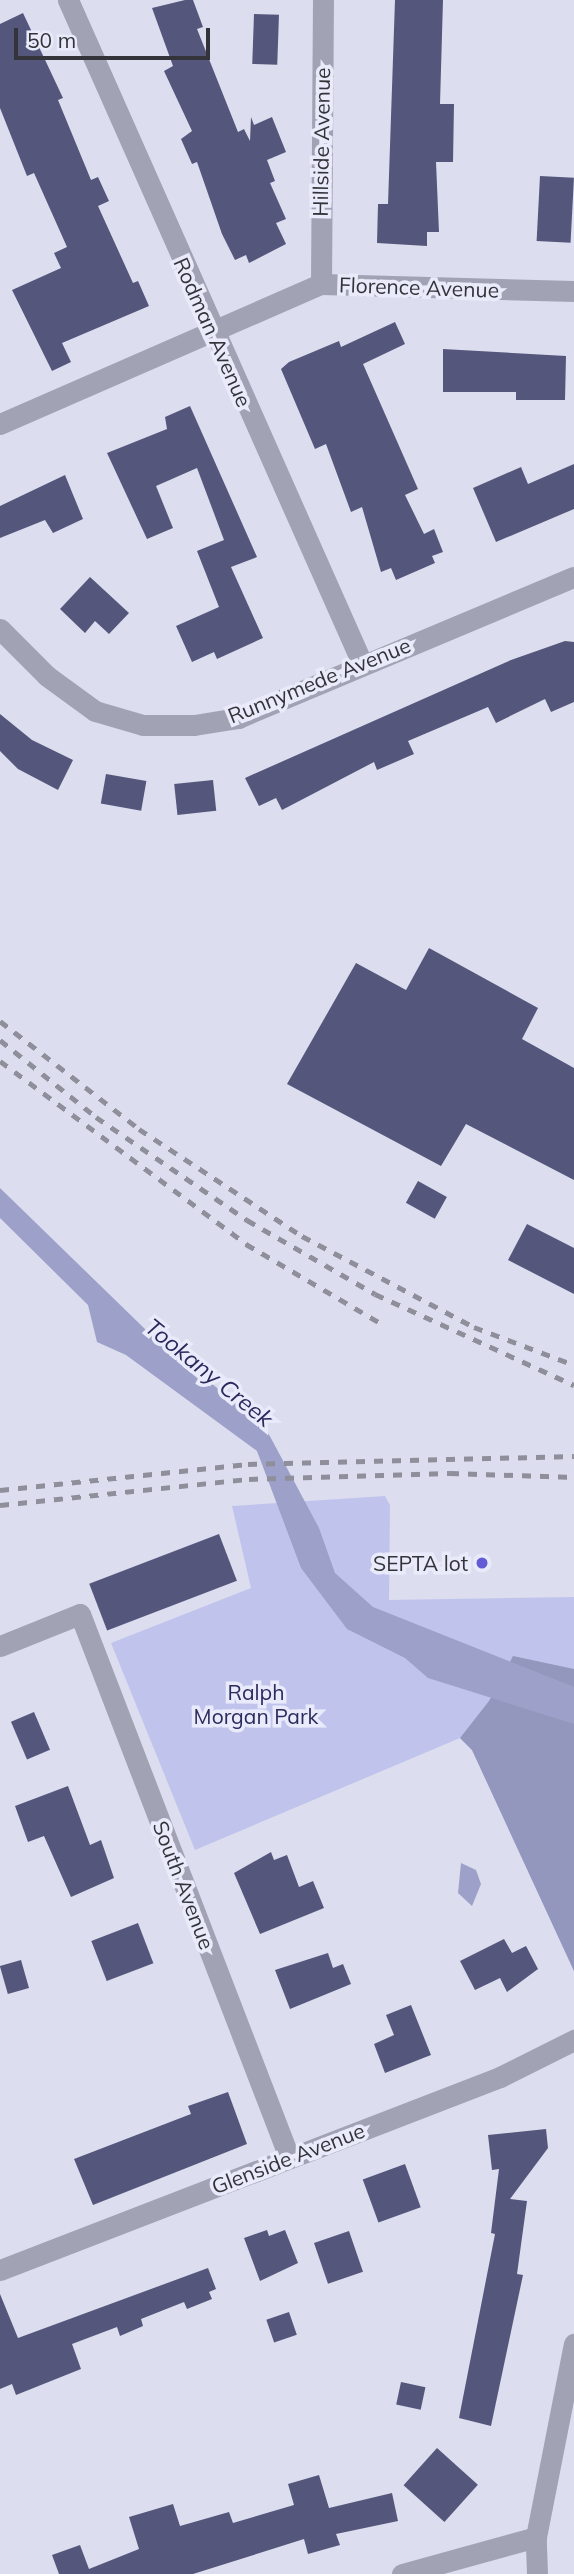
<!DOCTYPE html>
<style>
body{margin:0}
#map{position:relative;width:574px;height:2574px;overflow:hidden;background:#dcddee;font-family:Mulish,sans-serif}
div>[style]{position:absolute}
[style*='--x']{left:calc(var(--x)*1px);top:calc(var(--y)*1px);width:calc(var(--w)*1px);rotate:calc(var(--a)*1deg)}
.green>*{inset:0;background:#c0c4ec}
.forest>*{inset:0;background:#9397be}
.water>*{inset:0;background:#9da1c9}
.building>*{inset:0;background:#54577b;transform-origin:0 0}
.minor>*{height:21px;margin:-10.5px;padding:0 10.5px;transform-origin:10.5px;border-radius:10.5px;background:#a1a3b5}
.rail>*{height:5px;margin-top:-2.5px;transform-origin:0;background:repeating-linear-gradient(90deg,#8e8f9b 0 9px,transparent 0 18px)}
.dots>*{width:19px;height:19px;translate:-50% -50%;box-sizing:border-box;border:4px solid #e9ebfb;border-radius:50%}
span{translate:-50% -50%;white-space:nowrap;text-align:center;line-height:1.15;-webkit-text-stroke:7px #e9ebfb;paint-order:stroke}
.street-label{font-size:21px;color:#33343a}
.poi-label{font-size:21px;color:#33343a}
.right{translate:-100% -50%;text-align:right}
.park-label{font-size:21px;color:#2c2b5e}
.water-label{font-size:23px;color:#2b295c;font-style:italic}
.scale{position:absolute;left:14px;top:28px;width:196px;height:32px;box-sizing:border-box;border:4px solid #33343a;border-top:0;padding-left:9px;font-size:21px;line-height:24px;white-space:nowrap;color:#33343a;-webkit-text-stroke:5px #e9ebfb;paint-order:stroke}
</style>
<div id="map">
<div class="green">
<i style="clip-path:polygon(385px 1496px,390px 1505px,389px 1600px,574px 1597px,574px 1971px,472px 1750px,460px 1738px,195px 1850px,111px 1643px,251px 1588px,232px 1506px)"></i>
</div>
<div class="forest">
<i style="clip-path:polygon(513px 1656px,574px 1669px,574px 1971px,472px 1750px,460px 1738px,489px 1701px)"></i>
</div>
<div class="water">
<i style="clip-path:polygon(0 1188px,146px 1330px,265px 1427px,319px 1528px,335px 1573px,373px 1607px,574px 1687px,574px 1724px,428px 1678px,405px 1658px,347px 1629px,301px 1568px,257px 1451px,126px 1355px,97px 1342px,88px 1305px,0 1218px)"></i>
<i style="clip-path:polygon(461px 1863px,476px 1870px,481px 1884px,472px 1906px,458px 1893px)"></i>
</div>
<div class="building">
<i style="clip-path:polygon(185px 0,193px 0,203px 27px,197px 29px,238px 132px,244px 129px,250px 141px,251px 117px,254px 125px,272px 117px,286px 152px,267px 160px,275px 181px,270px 183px,286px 219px,276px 223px,286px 244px,249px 263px,246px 255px,235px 260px,222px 234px,197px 162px,192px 164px,181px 139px,192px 131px,164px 71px,173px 66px,152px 8px)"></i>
<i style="clip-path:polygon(395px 0,443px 0,440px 104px,454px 104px,453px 162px,436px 162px,439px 232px,427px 232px,427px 246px,377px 243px,378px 204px,388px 204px)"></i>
<i style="clip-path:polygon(23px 13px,63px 98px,58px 100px,91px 180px,98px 177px,109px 201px,98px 206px,133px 283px,138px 281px,149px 306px,62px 343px,71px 362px,52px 371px,12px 290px,61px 268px,54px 253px,67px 247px,34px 173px,27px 176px,0 108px,0 24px)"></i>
<i style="left:254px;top:14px;width:25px;height:50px;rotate:2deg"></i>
<i style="left:540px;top:176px;width:34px;height:65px;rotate:3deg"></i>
<i style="clip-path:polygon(395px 322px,405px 344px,363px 364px,418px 489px,405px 495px,424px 534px,434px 529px,443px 552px,432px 556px,435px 563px,396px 580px,391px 568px,381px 572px,362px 507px,351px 512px,326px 444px,315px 449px,281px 369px,289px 362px,339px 341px,341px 347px)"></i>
<i style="clip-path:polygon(443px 349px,566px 356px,565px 400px,516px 400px,516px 392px,443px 392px)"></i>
<i style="clip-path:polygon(190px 406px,257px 557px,231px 567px,263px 638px,217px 659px,214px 652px,192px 662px,176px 626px,219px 607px,197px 551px,224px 540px,197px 468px,156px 486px,173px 528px,147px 539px,107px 453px,167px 429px,165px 417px)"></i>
<i style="clip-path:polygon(574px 464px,574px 509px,496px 542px,473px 488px,521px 467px,528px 484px)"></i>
<i style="clip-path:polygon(65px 475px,83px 519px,53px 533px,45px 520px,0 538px,0 506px)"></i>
<i style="clip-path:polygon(90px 577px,129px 613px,109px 634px,95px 621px,85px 633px,60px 609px)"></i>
<i style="clip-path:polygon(565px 641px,574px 642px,574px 702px,551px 712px,545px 699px,496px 723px,488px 707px,408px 741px,414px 754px,377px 770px,374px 762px,282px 810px,276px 798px,259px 806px,245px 778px,511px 660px)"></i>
<i style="clip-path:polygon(0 714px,32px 740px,73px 760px,58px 790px,18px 769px,0 751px)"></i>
<i style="left:106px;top:774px;width:41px;height:30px;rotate:10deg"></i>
<i style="left:213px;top:780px;width:31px;height:39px;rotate:84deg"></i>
<i style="clip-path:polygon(429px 948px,538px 1008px,522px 1039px,574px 1068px,574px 1180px,466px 1124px,441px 1166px,287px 1084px,356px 963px,406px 990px)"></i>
<i style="left:418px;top:1181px;width:33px;height:25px;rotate:29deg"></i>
<i style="clip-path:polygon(527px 1224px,574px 1248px,574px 1294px,508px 1260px)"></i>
<i style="left:219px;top:1534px;width:50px;height:139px;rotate:69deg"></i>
<i style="left:34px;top:1712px;width:41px;height:25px;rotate:67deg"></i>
<i style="clip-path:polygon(68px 1786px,90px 1845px,101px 1840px,114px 1878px,71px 1897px,44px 1836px,28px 1842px,15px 1806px)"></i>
<i style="clip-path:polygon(271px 1852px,274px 1860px,287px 1855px,299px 1887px,313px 1881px,324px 1908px,260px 1934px,234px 1873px)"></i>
<i style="left:138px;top:1923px;width:43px;height:50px;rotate:69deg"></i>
<i style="clip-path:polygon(504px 1939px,512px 1953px,526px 1946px,538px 1969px,507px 1992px,500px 1978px,475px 1990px,460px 1961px)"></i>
<i style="clip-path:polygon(328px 1953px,333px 1968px,343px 1964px,351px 1984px,290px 2009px,275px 1970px)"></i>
<i style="left:21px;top:1960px;width:29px;height:22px;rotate:74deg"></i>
<i style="clip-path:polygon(411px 2005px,431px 2055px,385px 2073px,374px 2044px,394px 2035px,386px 2015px)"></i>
<i style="clip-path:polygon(228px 2092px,247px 2144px,93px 2205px,74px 2159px,191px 2114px,188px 2106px)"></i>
<i style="clip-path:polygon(546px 2129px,548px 2148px,510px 2199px,527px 2201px,517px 2274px,523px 2275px,491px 2426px,459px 2418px,495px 2234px,491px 2233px,499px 2169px,492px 2170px,488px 2135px)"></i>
<i style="left:405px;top:2164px;width:46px;height:45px;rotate:70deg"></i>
<i style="clip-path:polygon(267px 2230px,269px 2236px,285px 2230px,298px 2263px,260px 2281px,244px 2238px)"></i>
<i style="left:349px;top:2231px;width:43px;height:37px;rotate:71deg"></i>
<i style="clip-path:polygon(208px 2268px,216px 2289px,209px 2292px,212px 2299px,187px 2309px,184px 2302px,141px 2319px,143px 2326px,120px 2336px,117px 2327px,72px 2344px,81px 2369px,16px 2395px,12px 2384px,0 2389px,0 2294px,18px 2338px)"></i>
<i style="left:289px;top:2312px;width:24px;height:24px;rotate:71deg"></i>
<i style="left:401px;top:2382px;width:25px;height:23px;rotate:12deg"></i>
<i style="left:437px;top:2448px;width:55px;height:50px;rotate:42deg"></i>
<i style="clip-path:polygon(319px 2475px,329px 2508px,392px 2493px,398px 2521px,336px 2534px,340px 2545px,308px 2554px,304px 2539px,193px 2574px,59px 2574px,52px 2555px,80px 2545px,89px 2569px,139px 2549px,129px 2517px,173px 2504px,180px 2526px,229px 2512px,233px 2523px,294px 2505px,288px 2484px)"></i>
</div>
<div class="minor">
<i style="--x:68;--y:0;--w:725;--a:66.09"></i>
<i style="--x:321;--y:284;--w:284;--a:-89.6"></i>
<i style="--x:0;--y:424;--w:350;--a:-23.6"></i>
<i style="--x:321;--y:284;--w:253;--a:1.6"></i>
<i style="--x:0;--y:629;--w:66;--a:45"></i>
<i style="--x:47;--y:676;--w:59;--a:36.1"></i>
<i style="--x:95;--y:711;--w:50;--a:16.3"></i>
<i style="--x:143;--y:725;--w:51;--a:0"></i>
<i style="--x:194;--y:725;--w:45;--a:-9"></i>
<i style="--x:238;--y:718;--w:364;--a:-22.8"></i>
<i style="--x:0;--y:1646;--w:86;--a:-21.8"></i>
<i style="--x:80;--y:1614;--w:582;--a:68.95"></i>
<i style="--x:0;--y:2270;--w:536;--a:-21.11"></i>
<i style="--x:500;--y:2077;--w:83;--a:-26.6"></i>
<i style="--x:402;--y:2574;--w:139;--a:-15.4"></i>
<i style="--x:537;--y:2574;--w:37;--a:-92"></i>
<i style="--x:536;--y:2537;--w:197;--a:-78.9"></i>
</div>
<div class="rail">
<i style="--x:0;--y:1021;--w:176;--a:37.8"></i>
<i style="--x:139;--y:1129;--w:195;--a:33.3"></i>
<i style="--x:302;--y:1236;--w:195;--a:27.9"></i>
<i style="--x:474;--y:1327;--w:107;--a:20.8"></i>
<i style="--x:0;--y:1040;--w:123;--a:38.7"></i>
<i style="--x:96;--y:1117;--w:183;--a:34.3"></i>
<i style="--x:247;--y:1220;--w:148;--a:30"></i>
<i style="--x:375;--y:1294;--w:219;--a:24.6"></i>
<i style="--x:0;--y:1061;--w:307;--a:36.6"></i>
<i style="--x:246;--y:1244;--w:156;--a:30.5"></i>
<i style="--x:0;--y:1490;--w:249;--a:-6"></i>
<i style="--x:248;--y:1464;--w:326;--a:-1.4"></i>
<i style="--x:0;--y:1505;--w:250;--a:-6"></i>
<i style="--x:249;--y:1479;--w:201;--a:-1.7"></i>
<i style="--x:450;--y:1473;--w:124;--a:1.8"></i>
</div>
<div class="dots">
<i style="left:482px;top:1563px;background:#635cd5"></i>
</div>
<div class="street-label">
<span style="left:321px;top:142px;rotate:-89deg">Hillside Avenue</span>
<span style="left:419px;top:287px;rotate:2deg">Florence Avenue</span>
<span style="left:213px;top:332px;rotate:66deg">Rodman Avenue</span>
<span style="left:319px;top:680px;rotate:-22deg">Runnymede Avenue</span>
<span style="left:184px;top:1885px;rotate:69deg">South Avenue</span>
<span style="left:288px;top:2158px;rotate:-21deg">Glenside Avenue</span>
</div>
<div class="poi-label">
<span class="right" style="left:468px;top:1563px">SEPTA lot</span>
</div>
<div class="park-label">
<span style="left:256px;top:1704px">Ralph<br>Morgan Park</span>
</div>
<div class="water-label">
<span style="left:209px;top:1373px;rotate:39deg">Tookany Creek</span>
</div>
<div class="scale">50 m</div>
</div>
